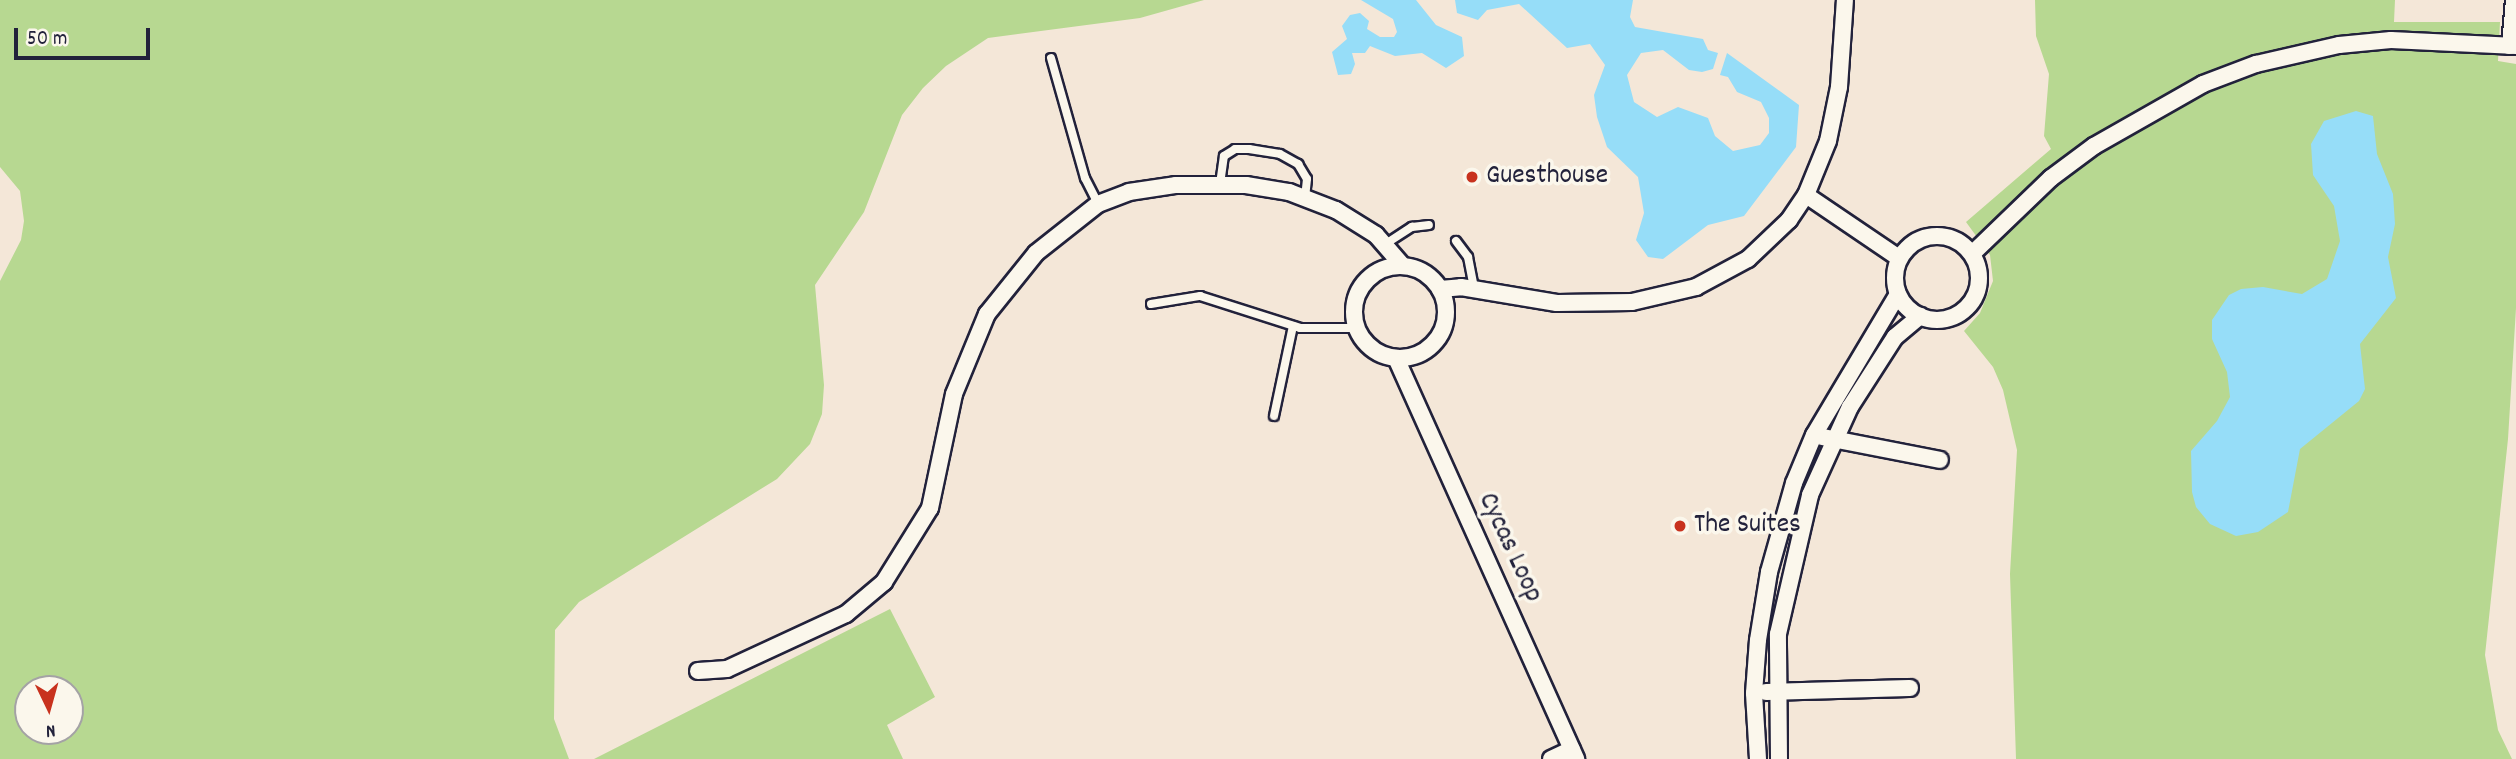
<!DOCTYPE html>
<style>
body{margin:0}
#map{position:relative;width:2516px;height:759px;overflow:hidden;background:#f4e7d8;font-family:Dekko,sans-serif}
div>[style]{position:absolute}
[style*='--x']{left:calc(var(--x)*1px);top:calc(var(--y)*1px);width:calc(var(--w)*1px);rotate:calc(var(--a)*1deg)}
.green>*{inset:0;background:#b7d891}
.water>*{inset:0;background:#96ddf8}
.roads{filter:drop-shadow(2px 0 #22223b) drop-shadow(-2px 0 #22223b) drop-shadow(0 2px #22223b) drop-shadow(0 -2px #22223b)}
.service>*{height:8px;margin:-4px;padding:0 4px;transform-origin:4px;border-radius:4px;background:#fbf7ec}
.minor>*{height:16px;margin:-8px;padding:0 8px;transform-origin:8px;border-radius:8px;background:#fbf7ec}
.minor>.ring{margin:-8px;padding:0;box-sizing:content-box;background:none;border:16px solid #fbf7ec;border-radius:50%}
.dots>*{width:19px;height:19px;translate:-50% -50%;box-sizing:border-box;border:4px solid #fbf7ec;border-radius:50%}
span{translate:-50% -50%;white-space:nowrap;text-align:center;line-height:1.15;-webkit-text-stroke:7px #fbf7ec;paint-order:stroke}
.poi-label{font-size:28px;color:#22223b}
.left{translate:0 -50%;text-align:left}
.street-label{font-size:28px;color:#22223b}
.north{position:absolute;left:14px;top:675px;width:70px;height:70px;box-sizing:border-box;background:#fbf7ec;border:2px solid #a4a2a5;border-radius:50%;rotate:175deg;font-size:19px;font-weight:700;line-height:28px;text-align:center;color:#22223b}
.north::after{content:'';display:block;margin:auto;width:24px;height:32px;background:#c8321e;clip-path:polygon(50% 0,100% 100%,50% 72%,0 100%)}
.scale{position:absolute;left:14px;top:28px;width:136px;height:32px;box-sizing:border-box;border:4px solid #22223b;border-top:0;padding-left:9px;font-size:21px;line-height:24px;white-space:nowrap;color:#22223b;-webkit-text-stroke:5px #fbf7ec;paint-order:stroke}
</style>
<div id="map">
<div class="green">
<i style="clip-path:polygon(evenodd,0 0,1204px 0,1140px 18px,988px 38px,946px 66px,923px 88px,902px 115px,864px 212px,815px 285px,824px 385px,822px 414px,810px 444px,777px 479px,579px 602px,555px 630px,554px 719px,569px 759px,0 759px,0 281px,21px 240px,24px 221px,20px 191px,0 167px,0 0,28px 689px,70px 689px,70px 731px,28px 731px,28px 689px)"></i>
<i style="clip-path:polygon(2035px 0,2395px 0,2394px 22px,2500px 22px,2498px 61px,2516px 64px,2516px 308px,2508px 439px,2485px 655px,2498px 730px,2512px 759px,2016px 759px,2010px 574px,2017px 450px,2003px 390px,1993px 367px,1964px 331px,1980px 313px,1993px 281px,1990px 255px,1966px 222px,2051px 149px,2044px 136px,2049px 74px,2036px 36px)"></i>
<i style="clip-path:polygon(890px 609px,935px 697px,887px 725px,903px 759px,594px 759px)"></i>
</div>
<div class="water">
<i style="clip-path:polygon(1361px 0,1416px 0,1436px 25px,1462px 37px,1464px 56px,1446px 68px,1422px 53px,1395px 56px,1370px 46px,1365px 53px,1352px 53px,1355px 64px,1351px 74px,1338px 75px,1332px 52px,1347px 39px,1342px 26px,1350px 15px,1360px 13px,1369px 21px,1367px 29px,1380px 37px,1394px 37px,1397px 32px,1393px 19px)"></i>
<i style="clip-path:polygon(1455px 0,1633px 0,1630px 17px,1635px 27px,1703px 39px,1708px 50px,1718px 53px,1713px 69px,1702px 72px,1689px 70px,1663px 50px,1641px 53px,1627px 75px,1634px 102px,1657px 117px,1678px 107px,1708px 118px,1715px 136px,1733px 151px,1760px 145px,1769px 133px,1769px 118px,1761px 102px,1737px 92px,1728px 77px,1720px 75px,1727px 53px,1799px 105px,1796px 147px,1744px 216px,1708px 225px,1663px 259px,1648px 257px,1636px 240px,1644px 213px,1638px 177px,1607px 147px,1597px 117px,1594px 95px,1605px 65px,1590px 44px,1567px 48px,1519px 4px,1487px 10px,1478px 20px,1457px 13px)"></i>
<i style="clip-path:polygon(2356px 111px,2373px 116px,2377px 154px,2393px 194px,2395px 224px,2388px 257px,2396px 298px,2360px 344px,2365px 389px,2359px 401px,2300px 449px,2288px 512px,2258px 532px,2236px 536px,2210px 524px,2196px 507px,2192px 492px,2191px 451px,2217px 421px,2230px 397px,2227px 372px,2212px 339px,2212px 320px,2229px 295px,2241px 289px,2263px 287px,2302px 294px,2327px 279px,2340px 241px,2334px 206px,2313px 175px,2311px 144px,2324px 121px)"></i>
</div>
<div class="roads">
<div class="service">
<i style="--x:1051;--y:58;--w:125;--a:74.2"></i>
<i style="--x:1085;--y:178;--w:29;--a:63"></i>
<i style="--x:1220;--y:184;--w:28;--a:-82"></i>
<i style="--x:1224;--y:156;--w:13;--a:-32"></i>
<i style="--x:1235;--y:149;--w:14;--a:0"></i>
<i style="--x:1249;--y:149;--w:31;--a:9"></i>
<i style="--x:1280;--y:154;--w:21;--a:29"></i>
<i style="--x:1298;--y:164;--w:17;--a:59"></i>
<i style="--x:1307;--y:179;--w:18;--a:96"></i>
<i style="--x:1456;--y:241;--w:20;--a:53"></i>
<i style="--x:1468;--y:257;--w:33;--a:79"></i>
<i style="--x:1387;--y:243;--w:30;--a:-33"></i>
<i style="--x:1412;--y:227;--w:17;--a:-7"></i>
<i style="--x:1151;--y:304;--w:50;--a:-9.3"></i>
<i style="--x:1200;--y:296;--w:105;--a:17.7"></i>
<i style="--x:1300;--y:328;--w:56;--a:0"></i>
<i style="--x:1274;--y:416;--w:92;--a:-78.1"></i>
</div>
<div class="minor">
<i style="--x:2510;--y:46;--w:46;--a:-85"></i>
<i style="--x:1806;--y:195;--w:112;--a:34.1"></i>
<i class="ring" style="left:1895px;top:236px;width:68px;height:68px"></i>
<i style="--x:1973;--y:253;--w:108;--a:-43.9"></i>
<i style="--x:2051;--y:178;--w:54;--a:-36.7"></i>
<i style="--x:2094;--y:146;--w:125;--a:-29.6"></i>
<i style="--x:2203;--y:84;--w:57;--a:-20.7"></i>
<i style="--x:2256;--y:64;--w:85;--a:-12.9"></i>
<i style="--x:2339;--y:45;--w:52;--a:-5.5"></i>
<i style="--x:2391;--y:40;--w:125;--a:2.7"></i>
<i class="ring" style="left:1354px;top:266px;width:76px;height:76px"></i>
<i style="--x:1440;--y:289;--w:21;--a:-5"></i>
<i style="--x:1461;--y:287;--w:97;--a:9.5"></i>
<i style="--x:1557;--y:303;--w:75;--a:-0.8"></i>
<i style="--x:1632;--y:302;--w:66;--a:-13.2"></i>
<i style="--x:1696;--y:287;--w:59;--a:-28.3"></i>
<i style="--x:1748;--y:259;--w:57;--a:-43.6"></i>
<i style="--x:1789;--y:220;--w:30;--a:-56"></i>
<i style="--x:1806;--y:195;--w:58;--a:-67.8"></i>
<i style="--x:1828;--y:141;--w:55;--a:-78.5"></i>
<i style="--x:1839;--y:87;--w:87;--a:-86.1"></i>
<i style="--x:1396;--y:358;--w:440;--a:65.8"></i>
<i style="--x:1822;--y:437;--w:120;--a:11"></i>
<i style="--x:698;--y:671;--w:29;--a:-4"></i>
<i style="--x:727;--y:669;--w:131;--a:-24.8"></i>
<i style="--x:846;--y:614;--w:50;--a:-40.1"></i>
<i style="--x:884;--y:582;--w:87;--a:-58.1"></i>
<i style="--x:930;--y:508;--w:116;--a:-78.1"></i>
<i style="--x:954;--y:394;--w:87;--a:-67.6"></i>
<i style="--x:987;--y:314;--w:78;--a:-51.2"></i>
<i style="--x:1036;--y:253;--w:79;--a:-38.3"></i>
<i style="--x:1098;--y:204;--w:33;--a:-21"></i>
<i style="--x:1129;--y:192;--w:48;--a:-8.5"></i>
<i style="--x:1176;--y:185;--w:70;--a:0"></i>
<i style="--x:1246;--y:185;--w:44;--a:9.2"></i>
<i style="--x:1289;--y:192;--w:50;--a:21"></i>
<i style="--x:1336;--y:210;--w:47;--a:32"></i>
<i style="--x:1376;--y:235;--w:41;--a:48.9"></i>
<i style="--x:1766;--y:692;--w:144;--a:-1.6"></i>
<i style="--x:1551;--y:759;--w:23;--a:-25"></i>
<i style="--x:1758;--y:759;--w:66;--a:-93.5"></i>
<i style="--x:1754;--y:693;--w:53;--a:-85.7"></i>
<i style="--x:1758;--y:640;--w:69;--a:-80.8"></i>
<i style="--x:1769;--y:572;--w:92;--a:-74.3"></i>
<i style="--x:1794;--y:483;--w:52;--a:-67.4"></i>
<i style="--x:1814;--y:435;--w:164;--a:-59.2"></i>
<i style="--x:1779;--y:759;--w:125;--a:-90.5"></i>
<i style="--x:1778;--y:634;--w:143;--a:-77"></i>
<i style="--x:1810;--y:495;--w:97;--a:-65.6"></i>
<i style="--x:1850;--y:407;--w:83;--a:-57.3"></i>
<i style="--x:1895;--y:337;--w:33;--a:-40"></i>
</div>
</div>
<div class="dots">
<i style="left:1472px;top:177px;background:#c8321e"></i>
<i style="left:1680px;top:526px;background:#c8321e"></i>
</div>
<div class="poi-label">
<span class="left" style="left:1486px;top:177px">Guesthouse</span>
<span class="left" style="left:1694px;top:526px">The Suites</span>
</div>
<div class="street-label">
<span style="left:1509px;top:548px;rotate:65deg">Cycas Loop</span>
</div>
<div class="north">N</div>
<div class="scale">50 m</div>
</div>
